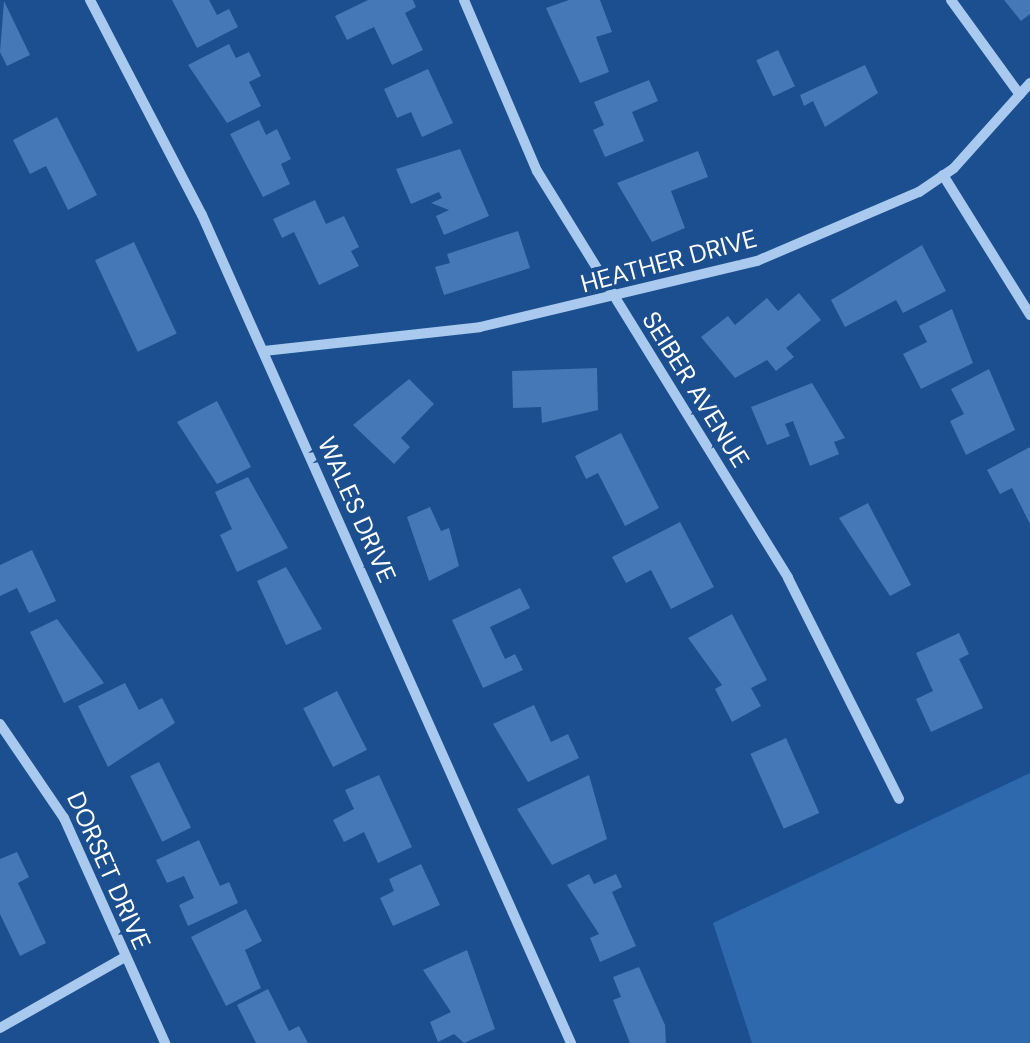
<!DOCTYPE html>
<style>
body{margin:0}
#map{position:relative;width:1030px;height:1043px;overflow:hidden;background:#1b4f8f;font-family:"DM Sans",sans-serif}
div>[style]{position:absolute}
[style*='--x']{left:calc(var(--x)*1px);top:calc(var(--y)*1px);width:calc(var(--w)*1px);rotate:calc(var(--a)*1deg)}
.green>*{inset:0;background:#2e69ad}
.building>*{inset:0;background:#4478b7;transform-origin:0 0}
.minor>*{height:10px;margin:-5px;padding:0 5px;transform-origin:5px;border-radius:5px;background:#a9c9ee}
span{translate:-50% -50%;white-space:nowrap;text-align:center;line-height:1.15;-webkit-text-stroke:8px #1b4f8f;paint-order:stroke}
.street-label{font-size:25px;color:#fff}
</style>
<div id="map">
<div class="green">
<i style="clip-path:polygon(1030px 773px,1030px 1043px,752px 1043px,713px 923px)"></i>
</div>
<div class="building">
<i style="clip-path:polygon(172px 0,209px 0,217px 15px,229px 9px,238px 27px,197px 48px)"></i>
<i style="clip-path:polygon(368px 0,413px 0,416px 7px,405px 13px,423px 50px,392px 65px,374px 27px,347px 40px,335px 16px)"></i>
<i style="clip-path:polygon(569px 0,600px 0,612px 32px,596px 37px,609px 72px,580px 83px,546px 8px)"></i>
<i style="clip-path:polygon(1004px 0,1030px 0,1030px 14px,1021px 21px)"></i>
<i style="clip-path:polygon(4px 1px,30px 55px,7px 66px,0 52px)"></i>
<i style="clip-path:polygon(229px 44px,236px 58px,249px 52px,261px 76px,249px 82px,261px 106px,227px 123px,188px 65px)"></i>
<i style="left:778px;top:50px;width:40px;height:24px;rotate:65deg"></i>
<i style="clip-path:polygon(865px 65px,878px 93px,825px 127px,813px 101px,804px 106px,800px 95px)"></i>
<i style="clip-path:polygon(428px 69px,453px 123px,422px 137px,411px 112px,397px 118px,384px 89px)"></i>
<i style="clip-path:polygon(649px 80px,658px 101px,632px 112px,644px 141px,605px 157px,593px 130px,604px 125px,594px 102px)"></i>
<i style="clip-path:polygon(57px 117px,97px 195px,68px 210px,46px 166px,30px 174px,13px 140px)"></i>
<i style="clip-path:polygon(259px 120px,266px 135px,277px 129px,291px 159px,281px 164px,290px 184px,263px 197px,230px 134px)"></i>
<i style="clip-path:polygon(460px 149px,489px 216px,444px 235px,436px 216px,449px 210px,431px 203px,442px 198px,439px 192px,411px 204px,396px 169px)"></i>
<i style="clip-path:polygon(698px 151px,708px 177px,671px 191px,685px 228px,652px 242px,617px 183px)"></i>
<i style="clip-path:polygon(315px 200px,326px 224px,344px 216px,359px 247px,351px 251px,359px 266px,319px 285px,294px 232px,282px 238px,273px 219px)"></i>
<i style="clip-path:polygon(518px 231px,530px 268px,444px 295px,435px 267px,450px 263px,447px 254px)"></i>
<i style="left:134px;top:242px;width:101px;height:43px;rotate:65deg"></i>
<i style="clip-path:polygon(922px 245px,946px 291px,903px 313px,896px 300px,845px 327px,831px 300px)"></i>
<i style="clip-path:polygon(799px 293px,821px 320px,786px 348px,794px 357px,776px 371px,767px 360px,735px 378px,701px 337px,728px 316px,735px 325px,767px 298px,778px 311px)"></i>
<i style="clip-path:polygon(952px 309px,973px 363px,921px 389px,903px 354px,927px 342px,919px 326px)"></i>
<i style="clip-path:polygon(597px 368px,598px 410px,542px 423px,541px 407px,513px 408px,512px 371px)"></i>
<i style="clip-path:polygon(989px 369px,1015px 430px,966px 455px,950px 421px,964px 414px,951px 389px)"></i>
<i style="clip-path:polygon(409px 379px,434px 404px,401px 438px,410px 447px,394px 464px,353px 425px)"></i>
<i style="clip-path:polygon(812px 383px,845px 438px,834px 442px,839px 454px,810px 466px,793px 421px,785px 424px,790px 436px,767px 445px,751px 407px)"></i>
<i style="clip-path:polygon(217px 401px,251px 467px,217px 484px,177px 422px)"></i>
<i style="clip-path:polygon(621px 433px,659px 508px,625px 526px,598px 473px,586px 479px,575px 456px)"></i>
<i style="clip-path:polygon(1030px 447px,1030px 524px,1012px 488px,1000px 494px,987px 470px)"></i>
<i style="clip-path:polygon(248px 477px,288px 548px,237px 572px,220px 535px,232px 529px,215px 492px)"></i>
<i style="clip-path:polygon(868px 503px,911px 585px,890px 596px,839px 518px)"></i>
<i style="clip-path:polygon(430px 507px,441px 531px,449px 528px,459px 566px,429px 581px,407px 517px)"></i>
<i style="clip-path:polygon(680px 522px,714px 587px,671px 609px,651px 570px,626px 583px,612px 557px)"></i>
<i style="clip-path:polygon(32px 550px,56px 601px,29px 613px,17px 588px,0 596px,0 565px)"></i>
<i style="clip-path:polygon(286px 567px,322px 629px,286px 645px,257px 581px)"></i>
<i style="clip-path:polygon(520px 588px,530px 608px,490px 627px,505px 659px,515px 654px,523px 670px,483px 688px,452px 620px)"></i>
<i style="clip-path:polygon(732px 614px,767px 680px,751px 688px,761px 706px,732px 722px,715px 689px,722px 685px,688px 638px)"></i>
<i style="clip-path:polygon(57px 619px,104px 683px,64px 703px,30px 632px)"></i>
<i style="clip-path:polygon(959px 633px,969px 654px,959px 659px,983px 708px,931px 732px,916px 699px,933px 691px,916px 653px)"></i>
<i style="clip-path:polygon(125px 683px,139px 710px,162px 698px,175px 723px,108px 767px,78px 706px)"></i>
<i style="left:337px;top:691px;width:66px;height:38px;rotate:63deg"></i>
<i style="clip-path:polygon(534px 705px,551px 742px,568px 734px,579px 758px,528px 782px,493px 724px)"></i>
<i style="left:786px;top:738px;width:82px;height:39px;rotate:66deg"></i>
<i style="left:159px;top:762px;width:73px;height:32px;rotate:64deg"></i>
<i style="clip-path:polygon(379px 775px,412px 847px,378px 863px,364px 832px,344px 842px,333px 820px,354px 809px,345px 790px)"></i>
<i style="clip-path:polygon(589px 775px,607px 839px,552px 865px,517px 809px)"></i>
<i style="clip-path:polygon(199px 840px,220px 886px,229px 882px,238px 903px,188px 926px,179px 905px,194px 898px,184px 876px,167px 883px,156px 860px)"></i>
<i style="clip-path:polygon(17px 852px,29px 877px,18px 883px,46px 943px,20px 956px,0 914px,0 859px)"></i>
<i style="clip-path:polygon(421px 864px,440px 905px,393px 926px,380px 898px,394px 891px,389px 879px)"></i>
<i style="clip-path:polygon(589px 874px,594px 884px,616px 874px,622px 887px,612px 892px,636px 946px,600px 962px,590px 938px,599px 934px,567px 885px)"></i>
<i style="clip-path:polygon(246px 909px,262px 941px,245px 950px,261px 988px,226px 1006px,191px 937px)"></i>
<i style="clip-path:polygon(467px 950px,495px 1029px,464px 1043px,454px 1034px,438px 1042px,430px 1022px,451px 1012px,423px 970px)"></i>
<i style="clip-path:polygon(639px 967px,665px 1025px,666px 1043px,630px 1043px,613px 1000px,621px 997px,613px 977px)"></i>
<i style="clip-path:polygon(268px 989px,289px 1031px,299px 1026px,308px 1043px,256px 1043px,237px 1005px)"></i>
</div>
<div class="minor">
<i style="--x:90;--y:0;--w:242;--a:62.5"></i>
<i style="--x:202;--y:215;--w:907;--a:65.98"></i>
<i style="--x:464;--y:0;--w:186;--a:66.9"></i>
<i style="--x:537;--y:171;--w:478;--a:58.3"></i>
<i style="--x:788;--y:578;--w:247;--a:63.3"></i>
<i style="--x:951;--y:0;--w:117;--a:54"></i>
<i style="--x:943;--y:175;--w:165;--a:58.1"></i>
<i style="--x:264;--y:351;--w:217;--a:-6.3"></i>
<i style="--x:480;--y:327;--w:285;--a:-13.4"></i>
<i style="--x:757;--y:261;--w:176;--a:-23.1"></i>
<i style="--x:919;--y:192;--w:42;--a:-34.4"></i>
<i style="--x:954;--y:168;--w:114;--a:-48.2"></i>
<i style="--x:0;--y:724;--w:114;--a:55.8"></i>
<i style="--x:64;--y:818;--w:247;--a:65.8"></i>
<i style="--x:0;--y:1028;--w:144;--a:-29.6"></i>
</div>
<div class="street-label">
<span style="left:669px;top:262px;rotate:-15deg">HEATHER DRIVE</span>
<span style="left:695px;top:390px;rotate:58deg">SEIBER AVENUE</span>
<span style="left:356px;top:510px;rotate:66deg">WALES DRIVE</span>
<span style="left:108px;top:871px;rotate:66deg">DORSET DRIVE</span>
</div>
</div>
